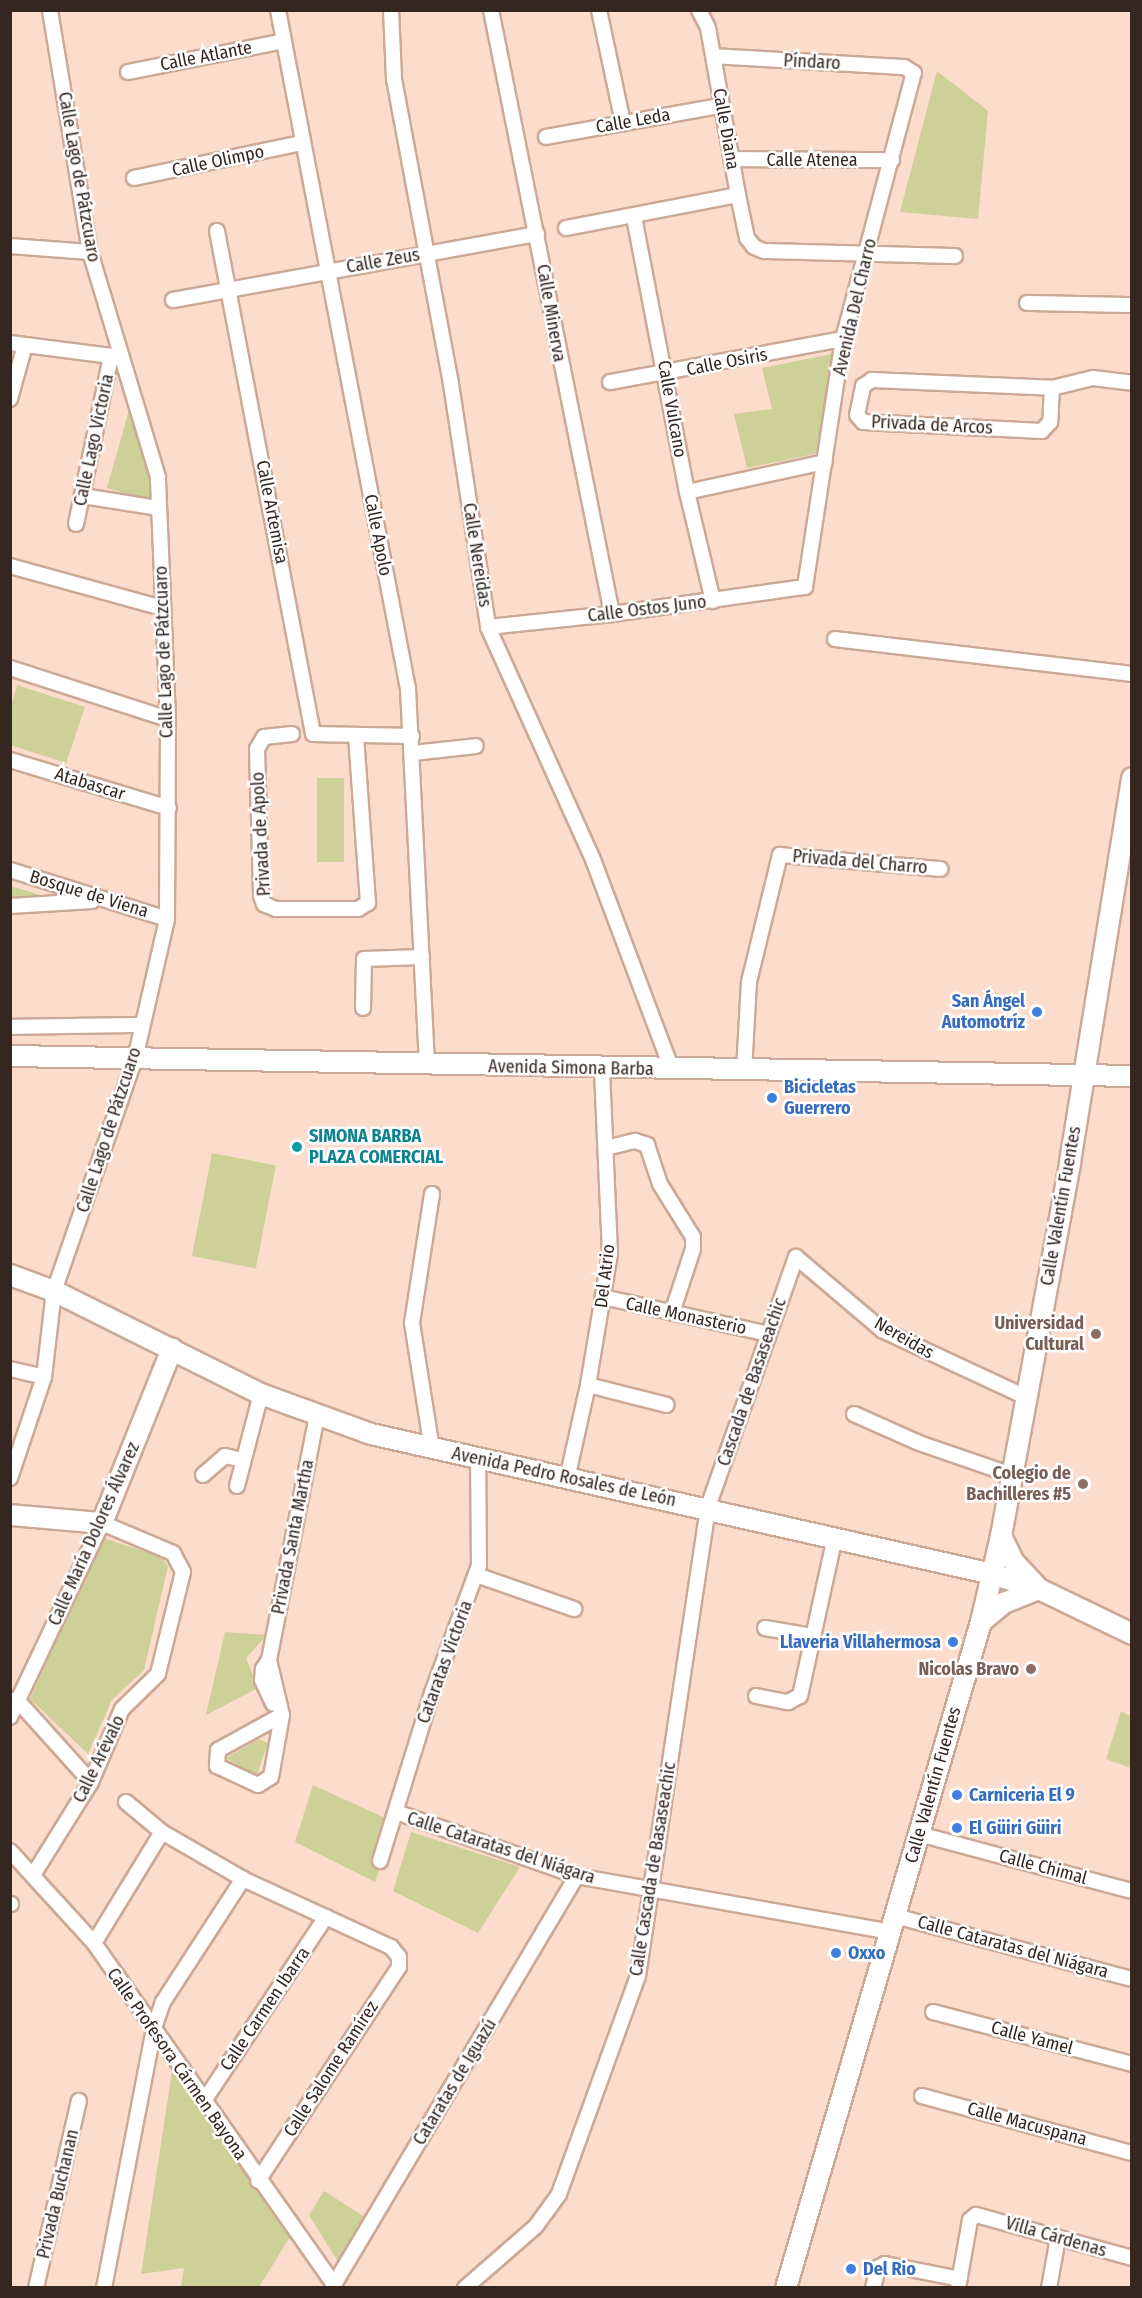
<!DOCTYPE html>
<meta charset="utf-8">
<style>
body{margin:0}
#map{position:relative;width:1142px;height:2298px;overflow:hidden;background:#fbdccd;font-family:"Fira Sans Condensed",sans-serif}
div>[style]{position:absolute}
[style*='--x']{left:calc(var(--x)*1px);top:calc(var(--y)*1px);width:calc(var(--w)*1px);rotate:calc(var(--a)*1deg)}
.green>*{inset:0;background:#cdd097;transform-origin:0 0}
.roads{filter:drop-shadow(2px 0 #cca896) drop-shadow(-2px 0 #cca896) drop-shadow(0 2px #cca896) drop-shadow(0 -2px #cca896)}
.street>*{height:14px;margin:-7px;padding:0 7px;transform-origin:7px;border-radius:7px;background:#fff}
.secondary>*{height:20px;margin:-10px;padding:0 10px;transform-origin:10px;border-radius:10px;background:#fff}
.dots>*{width:16px;height:16px;translate:-50% -50%;box-sizing:border-box;border:3px solid #fff;border-radius:50%}
span{translate:-50% -50%;white-space:nowrap;text-align:center;line-height:1.15;-webkit-text-stroke:5px #fff;paint-order:stroke}
.street-label{font-size:18px;color:#352720}
.shop-label{font-size:18px;color:#366cbe;font-weight:700}
.right{translate:-100% -50%;text-align:right}
.left{translate:0 -50%;text-align:left}
.culture-label{font-size:18px;color:#0d838f;font-weight:700}
.education-label{font-size:18px;color:#785e54;font-weight:700}
.frame{position:absolute;inset:0;border:12px solid #352720;pointer-events:none}
</style>
<div id="map">
<div class="green">
<i style="clip-path:polygon(937px 71px,988px 111px,978px 219px,900px 212px)"></i>
<i style="clip-path:polygon(832px 354px,819px 453px,747px 468px,734px 414px,772px 409px,762px 368px)"></i>
<i style="clip-path:polygon(131px 403px,153px 468px,154px 502px,107px 488px)"></i>
<i style="clip-path:polygon(17px 685px,85px 707px,66px 763px,11px 745px,11px 707px)"></i>
<i style="left:317px;top:778px;width:27px;height:84px"></i>
<i style="clip-path:polygon(11px 886px,53px 899px,11px 901px)"></i>
<i style="left:212px;top:1153px;width:65px;height:105px;rotate:11deg"></i>
<i style="clip-path:polygon(103px 1538px,162px 1557px,168px 1566px,144px 1670px,112px 1700px,88px 1754px,30px 1699px)"></i>
<i style="clip-path:polygon(225px 1632px,267px 1635px,246px 1658px,258px 1688px,206px 1715px)"></i>
<i style="clip-path:polygon(1121px 1712px,1131px 1716px,1131px 1768px,1106px 1759px)"></i>
<i style="clip-path:polygon(259px 1739px,268px 1743px,256px 1777px,226px 1758px)"></i>
<i style="clip-path:polygon(313px 1785px,396px 1823px,375px 1882px,295px 1842px)"></i>
<i style="clip-path:polygon(411px 1832px,520px 1867px,478px 1933px,393px 1891px)"></i>
<i style="clip-path:polygon(173px 2065px,290px 2237px,259px 2287px,181px 2287px,184px 2268px,141px 2274px)"></i>
<i style="clip-path:polygon(324px 2191px,366px 2218px,338px 2262px,309px 2215px)"></i>
</div>
<div class="roads">
<div class="street">
<i style="--x:278;--y:10;--w:691;--a:79.16"></i>
<i style="--x:408;--y:689;--w:376;--a:87.1"></i>
<i style="--x:391;--y:10;--w:69;--a:87.5"></i>
<i style="--x:394;--y:79;--w:310;--a:79.4"></i>
<i style="--x:451;--y:384;--w:246;--a:81.3"></i>
<i style="--x:488;--y:627;--w:252;--a:65.7"></i>
<i style="--x:592;--y:857;--w:228;--a:69.4"></i>
<i style="--x:491;--y:10;--w:616;--a:78.67"></i>
<i style="--x:599;--y:10;--w:116;--a:78"></i>
<i style="--x:699;--y:10;--w:20;--a:63"></i>
<i style="--x:708;--y:28;--w:170;--a:79.8"></i>
<i style="--x:738;--y:195;--w:44;--a:78.2"></i>
<i style="--x:747;--y:238;--w:11;--a:52"></i>
<i style="--x:754;--y:247;--w:11;--a:22"></i>
<i style="--x:764;--y:251;--w:191;--a:1.5"></i>
<i style="--x:128;--y:72;--w:159;--a:-11.2"></i>
<i style="--x:546;--y:137;--w:177;--a:-10.1"></i>
<i style="--x:731;--y:159;--w:161;--a:0.4"></i>
<i style="--x:134;--y:178;--w:172;--a:-11.8"></i>
<i style="--x:634;--y:217;--w:280;--a:79.1"></i>
<i style="--x:687;--y:492;--w:112;--a:76.6"></i>
<i style="--x:566;--y:228;--w:175;--a:-10.9"></i>
<i style="--x:217;--y:231;--w:512;--a:79.19"></i>
<i style="--x:313;--y:734;--w:99;--a:1.2"></i>
<i style="--x:10;--y:246;--w:80;--a:4.3"></i>
<i style="--x:173;--y:300;--w:370;--a:-10.3"></i>
<i style="--x:1027;--y:303;--w:105;--a:1.1"></i>
<i style="--x:10;--y:343;--w:110;--a:7.3"></i>
<i style="--x:610;--y:382;--w:237;--a:-10.5"></i>
<i style="--x:1052;--y:388;--w:34;--a:93"></i>
<i style="--x:1050;--y:422;--w:12;--a:132"></i>
<i style="--x:1042;--y:431;--w:179;--a:-177.1"></i>
<i style="--x:863;--y:422;--w:9;--a:-131"></i>
<i style="--x:857;--y:415;--w:30;--a:-78"></i>
<i style="--x:863;--y:386;--w:11;--a:-34"></i>
<i style="--x:872;--y:380;--w:180;--a:2.5"></i>
<i style="--x:1052;--y:388;--w:42;--a:-13.7"></i>
<i style="--x:1093;--y:378;--w:39;--a:7"></i>
<i style="--x:10;--y:399;--w:56;--a:-74.5"></i>
<i style="--x:687;--y:492;--w:141;--a:-12.3"></i>
<i style="--x:83;--y:496;--w:77;--a:9"></i>
<i style="--x:76;--y:524;--w:172;--a:-78.2"></i>
<i style="--x:10;--y:566;--w:159;--a:15.4"></i>
<i style="--x:488;--y:627;--w:125;--a:-6"></i>
<i style="--x:612;--y:614;--w:195;--a:-8"></i>
<i style="--x:805;--y:587;--w:251;--a:-81.3"></i>
<i style="--x:843;--y:339;--w:275;--a:-75.1"></i>
<i style="--x:914;--y:73;--w:12;--a:-149"></i>
<i style="--x:904;--y:67;--w:190;--a:-176.7"></i>
<i style="--x:835;--y:639;--w:299;--a:6.7"></i>
<i style="--x:10;--y:668;--w:166;--a:17.9"></i>
<i style="--x:292;--y:734;--w:28;--a:174"></i>
<i style="--x:264;--y:737;--w:14;--a:120"></i>
<i style="--x:257;--y:749;--w:147;--a:88.4"></i>
<i style="--x:261;--y:896;--w:9;--a:69"></i>
<i style="--x:264;--y:904;--w:13;--a:23"></i>
<i style="--x:276;--y:909;--w:82;--a:0"></i>
<i style="--x:358;--y:909;--w:12;--a:-31"></i>
<i style="--x:368;--y:903;--w:167;--a:-94.1"></i>
<i style="--x:413;--y:753;--w:63;--a:-6.3"></i>
<i style="--x:10;--y:760;--w:166;--a:16.8"></i>
<i style="--x:10;--y:870;--w:164;--a:17.3"></i>
<i style="--x:10;--y:906;--w:82;--a:-3.5"></i>
<i style="--x:363;--y:1008;--w:49;--a:-88.8"></i>
<i style="--x:364;--y:959;--w:58;--a:-2"></i>
<i style="--x:10;--y:1027;--w:132;--a:-0.9"></i>
<i style="--x:744;--y:1071;--w:89;--a:-86.8"></i>
<i style="--x:749;--y:982;--w:131;--a:-76.3"></i>
<i style="--x:780;--y:855;--w:161;--a:5"></i>
<i style="--x:606;--y:1148;--w:30;--a:-14"></i>
<i style="--x:635;--y:1141;--w:13;--a:18"></i>
<i style="--x:647;--y:1145;--w:41;--a:71.6"></i>
<i style="--x:660;--y:1184;--w:62;--a:58.1"></i>
<i style="--x:693;--y:1237;--w:12;--a:90"></i>
<i style="--x:693;--y:1249;--w:67;--a:108.2"></i>
<i style="--x:432;--y:1194;--w:131;--a:98.8"></i>
<i style="--x:412;--y:1323;--w:128;--a:81"></i>
<i style="--x:603;--y:1297;--w:169;--a:12.6"></i>
<i style="--x:10;--y:1369;--w:35;--a:13"></i>
<i style="--x:588;--y:1385;--w:81;--a:14.2"></i>
<i style="--x:854;--y:1414;--w:71;--a:24"></i>
<i style="--x:919;--y:1443;--w:98;--a:19"></i>
<i style="--x:203;--y:1475;--w:29;--a:-41"></i>
<i style="--x:225;--y:1456;--w:18;--a:13"></i>
<i style="--x:10;--y:1478;--w:107;--a:-71.4"></i>
<i style="--x:44;--y:1377;--w:87;--a:-83.4"></i>
<i style="--x:54;--y:1291;--w:246;--a:-70.8"></i>
<i style="--x:135;--y:1059;--w:144;--a:-77.1"></i>
<i style="--x:167;--y:919;--w:200;--a:-89.7"></i>
<i style="--x:168;--y:719;--w:242;--a:-92.4"></i>
<i style="--x:158;--y:477;--w:235;--a:-106.8"></i>
<i style="--x:90;--y:252;--w:245;--a:-99.4"></i>
<i style="--x:567;--y:1479;--w:96;--a:-77.4"></i>
<i style="--x:588;--y:1385;--w:133;--a:-80.5"></i>
<i style="--x:610;--y:1254;--w:185;--a:-92.5"></i>
<i style="--x:237;--y:1486;--w:95;--a:-75.4"></i>
<i style="--x:476;--y:1575;--w:104;--a:19.1"></i>
<i style="--x:765;--y:1628;--w:49;--a:9.5"></i>
<i style="--x:269;--y:1660;--w:11;--a:124"></i>
<i style="--x:263;--y:1669;--w:11;--a:95"></i>
<i style="--x:262;--y:1680;--w:26;--a:65"></i>
<i style="--x:756;--y:1696;--w:33;--a:11"></i>
<i style="--x:788;--y:1702;--w:13;--a:-27"></i>
<i style="--x:800;--y:1696;--w:163;--a:-77.6"></i>
<i style="--x:12;--y:1700;--w:6;--a:9"></i>
<i style="--x:18;--y:1701;--w:109;--a:48"></i>
<i style="--x:282;--y:1715;--w:73;--a:151.3"></i>
<i style="--x:218;--y:1750;--w:16;--a:94"></i>
<i style="--x:217;--y:1766;--w:45;--a:24.9"></i>
<i style="--x:258;--y:1785;--w:15;--a:-32"></i>
<i style="--x:271;--y:1777;--w:63;--a:-79.9"></i>
<i style="--x:282;--y:1715;--w:57;--a:-103.3"></i>
<i style="--x:269;--y:1660;--w:250;--a:-78.9"></i>
<i style="--x:10;--y:1717;--w:215;--a:-64.6"></i>
<i style="--x:102;--y:1523;--w:77;--a:22.9"></i>
<i style="--x:173;--y:1553;--w:21;--a:62"></i>
<i style="--x:183;--y:1572;--w:105;--a:103.8"></i>
<i style="--x:158;--y:1674;--w:50;--a:135.8"></i>
<i style="--x:122;--y:1709;--w:79;--a:113"></i>
<i style="--x:91;--y:1782;--w:110;--a:121.9"></i>
<i style="--x:126;--y:1802;--w:47;--a:39.8"></i>
<i style="--x:162;--y:1832;--w:94;--a:30.1"></i>
<i style="--x:243;--y:1879;--w:163;--a:24.7"></i>
<i style="--x:391;--y:1947;--w:13;--a:51"></i>
<i style="--x:399;--y:1957;--w:10;--a:90"></i>
<i style="--x:399;--y:1967;--w:256;--a:123.4"></i>
<i style="--x:396;--y:1812;--w:192;--a:19.5"></i>
<i style="--x:577;--y:1876;--w:318;--a:10.1"></i>
<i style="--x:919;--y:1834;--w:220;--a:15"></i>
<i style="--x:10;--y:1851;--w:125;--a:47.6"></i>
<i style="--x:94;--y:1943;--w:418;--a:54.9"></i>
<i style="--x:380;--y:1861;--w:176;--a:-72.8"></i>
<i style="--x:432;--y:1693;--w:136;--a:-69.8"></i>
<i style="--x:479;--y:1565;--w:107;--a:-90.5"></i>
<i style="--x:10;--y:1904;--w:1;--a:0"></i>
<i style="--x:895;--y:1916;--w:245;--a:14.9"></i>
<i style="--x:94;--y:1943;--w:130;--a:-58.5"></i>
<i style="--x:933;--y:2012;--w:206;--a:14.6"></i>
<i style="--x:922;--y:2096;--w:218;--a:15.2"></i>
<i style="--x:204;--y:2101;--w:221;--a:-56.5"></i>
<i style="--x:36;--y:2288;--w:192;--a:-77.1"></i>
<i style="--x:104;--y:2288;--w:265;--a:-79.1"></i>
<i style="--x:154;--y:2028;--w:28;--a:-71"></i>
<i style="--x:163;--y:2002;--w:147;--a:-57"></i>
<i style="--x:332;--y:2288;--w:479;--a:-59.3"></i>
<i style="--x:465;--y:2288;--w:94;--a:-41.1"></i>
<i style="--x:536;--y:2226;--w:39;--a:-54"></i>
<i style="--x:559;--y:2194;--w:232;--a:-70.1"></i>
<i style="--x:638;--y:1976;--w:474;--a:-81.5"></i>
<i style="--x:708;--y:1507;--w:265;--a:-70.6"></i>
<i style="--x:796;--y:1257;--w:113;--a:40.3"></i>
<i style="--x:882;--y:1330;--w:159;--a:25"></i>
<i style="--x:873;--y:2288;--w:21;--a:-76"></i>
<i style="--x:878;--y:2268;--w:8;--a:-30"></i>
<i style="--x:885;--y:2264;--w:76;--a:11.3"></i>
<i style="--x:958;--y:2288;--w:69;--a:-80"></i>
<i style="--x:970;--y:2220;--w:8;--a:-40"></i>
<i style="--x:976;--y:2215;--w:162;--a:15.4"></i>
<i style="--x:1049;--y:2288;--w:51;--a:-79.8"></i>
</div>
<div class="secondary">
<i style="--x:10;--y:1056;--w:1122;--a:1.02"></i>
<i style="--x:10;--y:1275;--w:47;--a:20"></i>
<i style="--x:54;--y:1291;--w:231;--a:26.5"></i>
<i style="--x:261;--y:1394;--w:117;--a:20"></i>
<i style="--x:371;--y:1434;--w:637;--a:12.7"></i>
<i style="--x:992;--y:1574;--w:49;--a:17.7"></i>
<i style="--x:1039;--y:1589;--w:103;--a:25.8"></i>
<i style="--x:10;--y:1515;--w:92;--a:5"></i>
<i style="--x:102;--y:1523;--w:188;--a:-68.1"></i>
<i style="--x:1001;--y:1536;--w:28;--a:64"></i>
<i style="--x:1013;--y:1561;--w:33;--a:47"></i>
<i style="--x:981;--y:1622;--w:30;--a:-40"></i>
<i style="--x:1004;--y:1603;--w:38;--a:-22"></i>
<i style="--x:786;--y:2288;--w:694;--a:-73.68"></i>
<i style="--x:981;--y:1622;--w:88;--a:-76.9"></i>
<i style="--x:1001;--y:1536;--w:380;--a:-79.5"></i>
<i style="--x:1070;--y:1162;--w:389;--a:-80.8"></i>
</div>
</div>
<div class="dots">
<i style="left:1037px;top:1012px;background:#3f7fe0"></i>
<i style="left:772px;top:1098px;background:#3f7fe0"></i>
<i style="left:297px;top:1147px;background:#0f9aa8"></i>
<i style="left:1096px;top:1334px;background:#8d6e63"></i>
<i style="left:1083px;top:1484px;background:#8d6e63"></i>
<i style="left:953px;top:1642px;background:#3f7fe0"></i>
<i style="left:1031px;top:1669px;background:#8d6e63"></i>
<i style="left:957px;top:1795px;background:#3f7fe0"></i>
<i style="left:957px;top:1828px;background:#3f7fe0"></i>
<i style="left:836px;top:1953px;background:#3f7fe0"></i>
<i style="left:851px;top:2269px;background:#3f7fe0"></i>
</div>
<div class="street-label">
<span style="left:206px;top:56px;rotate:-11deg">Calle Atlante</span>
<span style="left:812px;top:62px;rotate:3deg">Píndaro</span>
<span style="left:633px;top:121px;rotate:-10deg">Calle Leda</span>
<span style="left:726px;top:129px;rotate:80deg">Calle Diana</span>
<span style="left:812px;top:160px">Calle Atenea</span>
<span style="left:218px;top:161px;rotate:-12deg">Calle Olimpo</span>
<span style="left:79px;top:177px;rotate:80deg">Calle Lago de Pátzcuaro</span>
<span style="left:383px;top:261px;rotate:-10deg">Calle Zeus</span>
<span style="left:855px;top:307px;rotate:-77deg">Avenida Del Charro</span>
<span style="left:551px;top:313px;rotate:80deg">Calle Minerva</span>
<span style="left:727px;top:362px;rotate:-11deg">Calle Osiris</span>
<span style="left:672px;top:409px;rotate:80deg">Calle Vulcano</span>
<span style="left:932px;top:425px;rotate:3deg">Privada de Arcos</span>
<span style="left:94px;top:440px;rotate:-78deg">Calle Lago Victoria</span>
<span style="left:272px;top:512px;rotate:79deg">Calle Artemisa</span>
<span style="left:378px;top:535px;rotate:79deg">Calle Apolo</span>
<span style="left:477px;top:555px;rotate:81deg">Calle Nereidas</span>
<span style="left:647px;top:609px;rotate:-7deg">Calle Ostos Juno</span>
<span style="left:164px;top:652px;rotate:-92deg">Calle Lago de Pátzcuaro</span>
<span style="left:90px;top:784px;rotate:17deg">Atabascar</span>
<span style="left:261px;top:834px;rotate:-93deg">Privada de Apolo</span>
<span style="left:860px;top:862px;rotate:5deg">Privada del Charro</span>
<span style="left:89px;top:894px;rotate:17deg">Bosque de Viena</span>
<span style="left:571px;top:1068px;rotate:1deg">Avenida Simona Barba</span>
<span style="left:109px;top:1130px;rotate:-72deg">Calle Lago de Pátzcuaro</span>
<span style="left:1061px;top:1206px;rotate:-80deg">Calle Valentín Fuentes</span>
<span style="left:605px;top:1276px;rotate:-83deg">Del Atrio</span>
<span style="left:686px;top:1316px;rotate:12deg">Calle Monasterio</span>
<span style="left:904px;top:1338px;rotate:30deg">Nereidas</span>
<span style="left:752px;top:1382px;rotate:-71deg">Cascada de Basaseachic</span>
<span style="left:564px;top:1477px;rotate:12deg">Avenida Pedro Rosales de León</span>
<span style="left:94px;top:1534px;rotate:-66deg">Calle María Dolores Álvarez</span>
<span style="left:293px;top:1537px;rotate:-79deg">Privada Santa Martha</span>
<span style="left:445px;top:1662px;rotate:-70deg">Cataratas Victoria</span>
<span style="left:99px;top:1759px;rotate:-64deg">Calle Arévalo</span>
<span style="left:933px;top:1785px;rotate:-74deg">Calle Valentín Fuentes</span>
<span style="left:501px;top:1848px;rotate:18deg">Calle Cataratas del Niágara</span>
<span style="left:1043px;top:1867px;rotate:15deg">Calle Chimal</span>
<span style="left:653px;top:1869px;rotate:-81deg">Calle Cascada de Basaseachic</span>
<span style="left:1013px;top:1947px;rotate:15deg">Calle Cataratas del Niágara</span>
<span style="left:265px;top:2009px;rotate:-56deg">Calle Carmen Ibarra</span>
<span style="left:1032px;top:2038px;rotate:15deg">Calle Yamel</span>
<span style="left:177px;top:2064px;rotate:55deg">Calle Profesora Cármen Bayona</span>
<span style="left:331px;top:2069px;rotate:-57deg">Calle Salome Ramírez</span>
<span style="left:455px;top:2082px;rotate:-59deg">Cataratas de Iguazú</span>
<span style="left:1027px;top:2124px;rotate:15deg">Calle Macuspana</span>
<span style="left:58px;top:2194px;rotate:-77deg">Privada Buchanan</span>
<span style="left:1056px;top:2237px;rotate:16deg">Villa Cárdenas</span>
</div>
<div class="shop-label">
<span class="right" style="left:1025px;top:1012px">San Ángel<br>Automotríz</span>
<span class="left" style="left:784px;top:1098px">Bicicletas<br>Guerrero</span>
<span class="right" style="left:941px;top:1642px">Llaveria Villahermosa</span>
<span class="left" style="left:969px;top:1795px">Carniceria El 9</span>
<span class="left" style="left:969px;top:1828px">El Güiri Güiri</span>
<span class="left" style="left:848px;top:1953px">Oxxo</span>
<span class="left" style="left:863px;top:2269px">Del Rio</span>
</div>
<div class="culture-label">
<span class="left" style="left:309px;top:1147px">SIMONA BARBA<br>PLAZA COMERCIAL</span>
</div>
<div class="education-label">
<span class="right" style="left:1084px;top:1334px">Universidad<br>Cultural</span>
<span class="right" style="left:1071px;top:1484px">Colegio de<br>Bachilleres #5</span>
<span class="right" style="left:1019px;top:1669px">Nicolas Bravo</span>
</div>
<div class="frame"></div>
</div>
